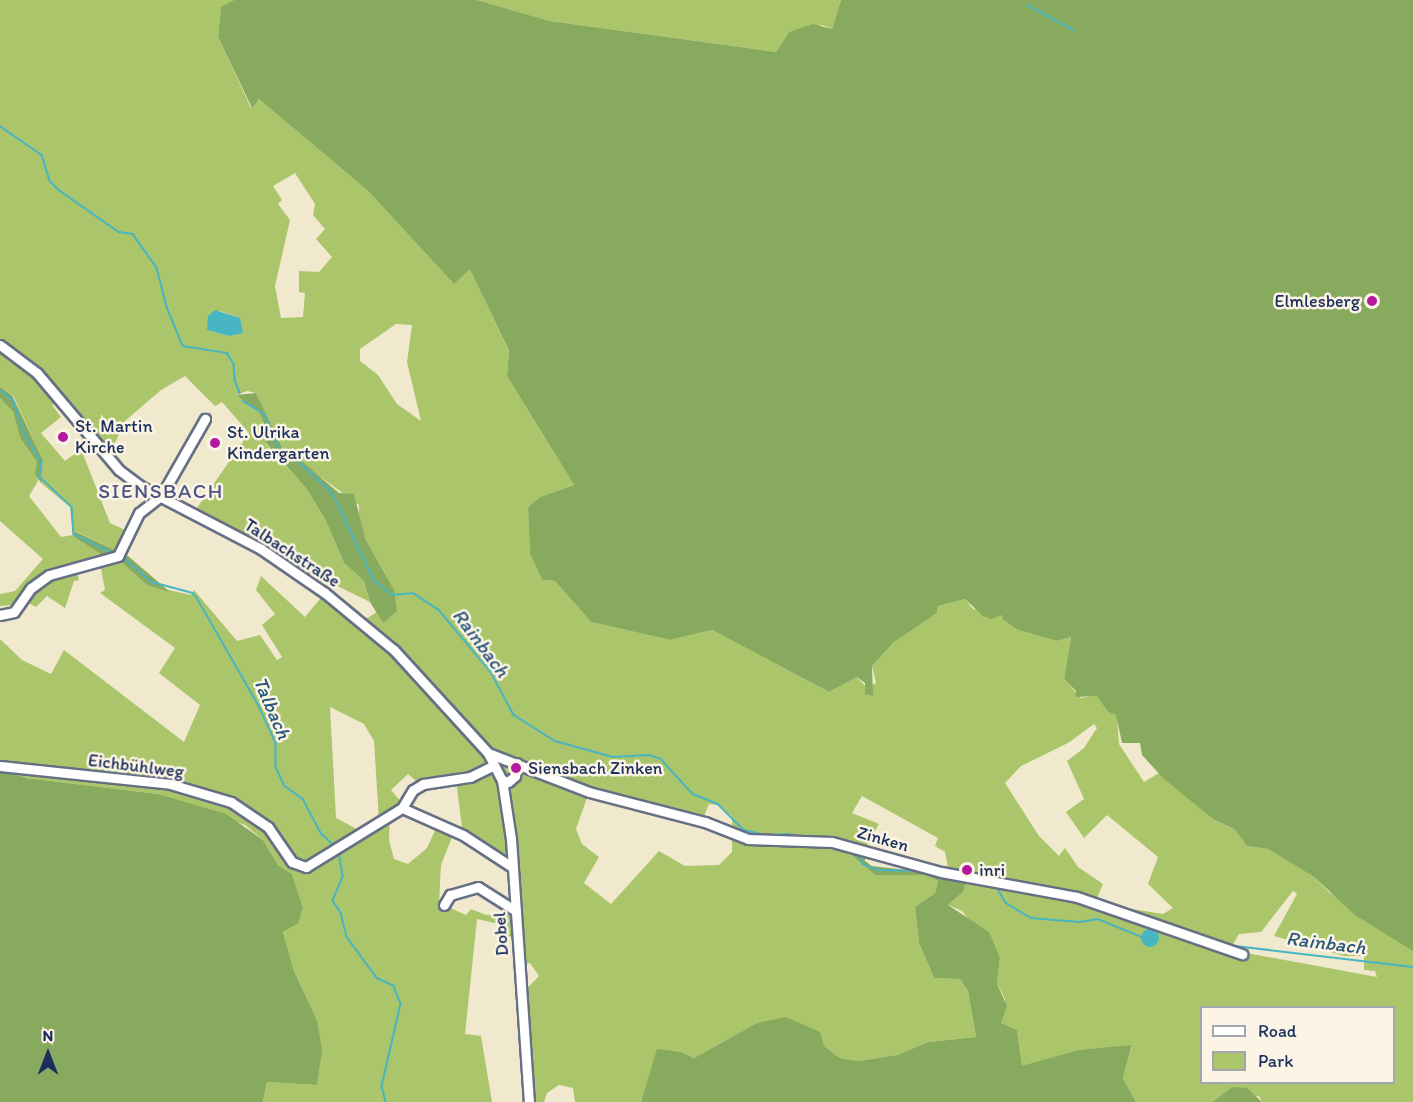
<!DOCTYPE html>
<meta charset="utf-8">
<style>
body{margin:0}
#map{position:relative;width:1413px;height:1102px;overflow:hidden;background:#f0e9ce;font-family:Itim,sans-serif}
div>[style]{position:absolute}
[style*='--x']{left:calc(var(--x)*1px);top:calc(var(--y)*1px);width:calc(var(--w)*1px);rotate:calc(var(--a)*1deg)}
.green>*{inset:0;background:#abc56a}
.forest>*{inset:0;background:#88aa5e}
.water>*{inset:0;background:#48b5c3}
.round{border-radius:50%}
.stream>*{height:1.5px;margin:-0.75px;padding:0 0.75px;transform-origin:0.75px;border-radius:0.75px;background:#48b5c3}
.roads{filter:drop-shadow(2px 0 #667085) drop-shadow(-2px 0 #667085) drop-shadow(0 2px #667085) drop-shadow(0 -2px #667085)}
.minor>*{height:9px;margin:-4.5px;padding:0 4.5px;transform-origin:4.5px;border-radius:4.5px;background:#fff}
.dots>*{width:16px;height:16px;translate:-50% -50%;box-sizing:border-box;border:3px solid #fcf5e5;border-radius:50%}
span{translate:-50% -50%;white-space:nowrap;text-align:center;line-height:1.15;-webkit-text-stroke:5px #fcf5e5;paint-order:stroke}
.poi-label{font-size:18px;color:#1b2f5e}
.right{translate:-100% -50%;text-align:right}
.left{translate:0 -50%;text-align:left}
.street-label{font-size:18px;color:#1b2f5e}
.water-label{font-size:20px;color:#28577c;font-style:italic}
.quarter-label{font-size:21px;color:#4e5488;letter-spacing:1.5px}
.legend{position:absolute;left:1200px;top:1006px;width:195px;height:78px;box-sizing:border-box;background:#fcf5e5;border:2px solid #a2a6af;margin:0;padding:8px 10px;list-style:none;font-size:18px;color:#1b2f5e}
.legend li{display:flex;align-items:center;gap:12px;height:30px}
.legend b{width:30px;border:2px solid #a2a6af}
.north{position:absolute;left:18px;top:1024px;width:60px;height:60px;-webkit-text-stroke:4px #fcf5e5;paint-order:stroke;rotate:0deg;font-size:16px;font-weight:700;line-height:24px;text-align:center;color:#1b2f5e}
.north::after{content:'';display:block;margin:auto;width:21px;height:27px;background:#1b2f5e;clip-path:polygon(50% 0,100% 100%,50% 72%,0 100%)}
</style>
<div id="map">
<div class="green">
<i style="clip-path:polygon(evenodd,0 0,234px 0,221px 8px,218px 37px,251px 108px,259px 99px,368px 191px,454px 284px,470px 268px,509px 352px,507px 376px,574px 485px,540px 497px,528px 507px,530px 554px,542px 580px,555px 581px,591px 622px,670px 640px,712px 630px,829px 692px,857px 677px,867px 688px,876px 683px,872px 666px,893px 643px,937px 613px,938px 606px,965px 599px,973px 609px,1002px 614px,1003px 620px,1018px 630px,1057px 641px,1071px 637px,1064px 679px,1081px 698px,1097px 695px,1108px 712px,1117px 715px,1119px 744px,1144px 782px,1159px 773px,1213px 819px,1234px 829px,1247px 846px,1268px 849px,1314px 877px,1329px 892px,1413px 951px,1413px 1102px,1262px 1102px,1259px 1096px,1213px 1102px,1136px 1102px,1123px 1078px,1132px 1046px,1078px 1050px,1022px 1067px,1017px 1030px,1001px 1024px,1005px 999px,997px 984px,1000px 958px,962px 911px,948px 905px,963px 892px,949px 873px,945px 852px,935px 846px,938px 838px,862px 796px,852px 813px,879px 824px,865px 849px,837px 848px,849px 853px,875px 875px,925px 875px,938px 881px,935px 893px,915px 907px,919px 943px,934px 978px,960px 979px,968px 991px,976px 1037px,928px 1042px,897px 1055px,858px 1061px,840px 1058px,824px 1046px,757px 1023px,694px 1058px,681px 1052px,658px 1050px,641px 1102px,575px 1102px,573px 1088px,559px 1085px,547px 1093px,544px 1102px,525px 1102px,516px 936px,503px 937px,503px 925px,477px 919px,465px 1034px,481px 1036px,492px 1102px,263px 1102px,267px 1082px,317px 1085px,317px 1020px,294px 971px,283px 932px,299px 923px,303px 909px,292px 874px,278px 865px,263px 840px,245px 825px,158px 794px,26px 778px,0 768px,0 639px,22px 660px,51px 674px,64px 650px,184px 742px,200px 705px,159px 673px,175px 648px,100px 593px,105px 590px,100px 563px,76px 568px,79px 580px,74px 581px,65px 608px,47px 596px,36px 607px,20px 598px,13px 605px,0 606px,0 594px,15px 591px,43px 559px,0 521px,0 398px,13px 412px,20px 438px,37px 462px,38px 481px,29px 496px,61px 537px,73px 535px,70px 507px,41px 483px,43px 460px,13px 395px,0 387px,0 0,295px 173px,315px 204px,313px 215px,325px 229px,316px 239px,332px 257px,319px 272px,299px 271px,299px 292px,305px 293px,303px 317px,281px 318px,275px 286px,290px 220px,278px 204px,282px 200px,273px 186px,295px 173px,0 0,220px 311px,240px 318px,229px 336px,211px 331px,220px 311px,0 0,396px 324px,412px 325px,407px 362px,421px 421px,397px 404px,378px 375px,360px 361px,360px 349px,396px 324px,0 0,185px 376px,215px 406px,222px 402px,249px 433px,197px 508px,311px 580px,315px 575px,370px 602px,364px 581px,344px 563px,325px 519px,306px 488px,265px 443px,269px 439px,267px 430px,259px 412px,236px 395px,247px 391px,256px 393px,281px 448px,359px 505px,359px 522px,365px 538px,387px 577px,383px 623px,377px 612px,361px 622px,325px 593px,305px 617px,261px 576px,256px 590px,275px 614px,262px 625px,282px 657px,277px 660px,260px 635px,237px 641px,194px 590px,191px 595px,147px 585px,121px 562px,103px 556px,73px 536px,77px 532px,128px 556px,123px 551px,127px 531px,110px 523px,81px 449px,65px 461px,41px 433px,61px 417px,52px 405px,62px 399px,109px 456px,125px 421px,161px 390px,185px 376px,0 0,330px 707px,364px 724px,374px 741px,379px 821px,362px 832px,336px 818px,330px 707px,0 0,1094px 724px,1097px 728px,1084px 748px,1067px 761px,1084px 799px,1066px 812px,1084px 838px,1107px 815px,1158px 857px,1148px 884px,1173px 908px,1163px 914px,1095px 903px,1103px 884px,1078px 867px,1065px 848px,1059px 856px,1039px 836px,1005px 783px,1021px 766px,1068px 743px,1094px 724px,0 0,468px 771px,470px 776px,456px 780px,463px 835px,512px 867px,516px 914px,486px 915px,471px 909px,466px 915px,439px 903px,441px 865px,454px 832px,437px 826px,427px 848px,408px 864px,394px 859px,389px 840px,390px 816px,403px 804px,391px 790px,408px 774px,416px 781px,468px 771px,0 0,589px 792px,702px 821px,709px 804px,717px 805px,732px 816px,732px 852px,719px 865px,685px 866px,659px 851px,611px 904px,584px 883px,599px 857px,582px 844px,576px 829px,589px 792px,0 0,1293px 891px,1297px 894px,1274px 936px,1344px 956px,1364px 956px,1364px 970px,1375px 971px,1377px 977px,1230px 950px,1239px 934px,1261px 932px,1293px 891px,0 0,530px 963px,539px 976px,524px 991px,522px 964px,530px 963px,0 0,1202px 1008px,1394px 1008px,1394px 1082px,1202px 1082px,1202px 1008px)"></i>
<i style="clip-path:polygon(477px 0,841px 0,832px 29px,822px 25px,789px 32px,776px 52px,550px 21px)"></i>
</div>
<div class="forest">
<i style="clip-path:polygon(234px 0,477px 0,550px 21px,776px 52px,789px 32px,813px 24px,832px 29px,841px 0,1413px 0,1413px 951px,1355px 915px,1314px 877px,1268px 849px,1247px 846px,1234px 829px,1213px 819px,1163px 778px,1142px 755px,1140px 743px,1122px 743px,1116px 715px,1108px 712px,1097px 696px,1075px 697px,1076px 691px,1064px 679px,1071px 637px,1057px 641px,1018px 630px,1003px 620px,1002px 615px,991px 619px,983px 616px,965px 599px,938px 606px,937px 613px,893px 643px,872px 666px,873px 696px,865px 694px,865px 683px,857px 677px,829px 692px,712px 630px,670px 640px,591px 622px,555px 581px,542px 580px,530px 554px,528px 507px,540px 497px,574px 485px,507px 376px,509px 351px,470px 269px,454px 284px,368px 191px,259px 99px,252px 108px,218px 37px,221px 7px)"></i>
<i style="clip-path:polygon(0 387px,12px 395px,43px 460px,41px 483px,35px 474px,37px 462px,20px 438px,13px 412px,0 398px)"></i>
<i style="clip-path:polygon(256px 393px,282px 448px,292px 453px,339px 493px,354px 494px,365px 538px,394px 590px,397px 611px,383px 623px,370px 602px,364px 581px,344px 563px,325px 519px,306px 488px,265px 442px,269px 439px,267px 430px,259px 412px,236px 395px)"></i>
<i style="clip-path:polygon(76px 532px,128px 556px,170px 592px,147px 585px,121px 562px,103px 556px,73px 536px)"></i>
<i style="clip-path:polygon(0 768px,26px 778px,158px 794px,226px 814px,263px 840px,278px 865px,292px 874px,303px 908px,299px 923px,283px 932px,294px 971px,317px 1020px,322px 1050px,317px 1085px,267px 1082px,263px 1102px,0 1102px)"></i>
<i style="clip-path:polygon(837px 848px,865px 849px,865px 861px,872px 866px,967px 877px,963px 892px,948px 905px,989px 932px,1000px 958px,997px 984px,1007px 1006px,1001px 1023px,1017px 1030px,1022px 1066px,1078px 1050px,1132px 1045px,1123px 1078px,1136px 1102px,641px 1102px,657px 1049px,681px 1052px,694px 1058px,757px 1023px,786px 1017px,820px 1032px,824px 1046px,840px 1058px,858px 1061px,897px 1055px,928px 1042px,976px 1037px,968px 991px,960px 979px,934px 978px,919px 943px,915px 907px,935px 893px,938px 881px,925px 875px,875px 875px,849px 853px)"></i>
<i style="clip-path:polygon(1232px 1087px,1247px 1088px,1262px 1102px,1213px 1102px)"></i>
</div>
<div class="water">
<i style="clip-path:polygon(215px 310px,240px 318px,243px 333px,229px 336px,207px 330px,208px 316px)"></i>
<i class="round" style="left:1141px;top:929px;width:18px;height:18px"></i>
</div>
<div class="stream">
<i style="--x:1027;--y:5;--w:53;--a:28"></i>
<i style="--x:0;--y:126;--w:51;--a:34.6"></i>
<i style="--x:42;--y:155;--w:27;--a:73"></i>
<i style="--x:50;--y:181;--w:13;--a:45"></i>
<i style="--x:59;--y:190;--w:73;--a:35"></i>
<i style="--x:119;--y:232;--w:14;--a:8"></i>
<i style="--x:133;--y:234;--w:42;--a:54.8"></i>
<i style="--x:157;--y:268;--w:40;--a:75.6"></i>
<i style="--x:167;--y:307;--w:42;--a:67.7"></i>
<i style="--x:183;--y:346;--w:45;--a:9"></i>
<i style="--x:227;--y:353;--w:13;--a:58"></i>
<i style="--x:234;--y:364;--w:16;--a:86"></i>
<i style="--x:235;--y:380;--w:14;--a:69"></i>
<i style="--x:0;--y:390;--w:16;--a:38"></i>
<i style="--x:13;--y:400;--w:37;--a:71"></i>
<i style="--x:25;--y:435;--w:31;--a:59"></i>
<i style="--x:41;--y:462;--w:15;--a:94"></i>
<i style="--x:40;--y:477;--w:44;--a:43.2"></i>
<i style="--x:72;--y:507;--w:27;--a:86"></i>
<i style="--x:74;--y:534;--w:42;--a:26.6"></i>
<i style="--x:243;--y:401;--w:26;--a:31"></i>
<i style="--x:265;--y:414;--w:38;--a:68"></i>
<i style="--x:279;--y:449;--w:13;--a:23"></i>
<i style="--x:291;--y:454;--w:58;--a:43.6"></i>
<i style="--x:333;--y:494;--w:95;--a:64.5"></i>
<i style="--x:374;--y:580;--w:23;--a:40"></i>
<i style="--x:392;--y:595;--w:21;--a:-5"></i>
<i style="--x:413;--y:593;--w:31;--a:33"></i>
<i style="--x:439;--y:610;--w:81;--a:50"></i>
<i style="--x:491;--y:672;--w:49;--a:61.9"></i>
<i style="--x:514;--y:715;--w:49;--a:32.4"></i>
<i style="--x:555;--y:741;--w:60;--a:15.4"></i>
<i style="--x:613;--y:757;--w:36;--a:-3"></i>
<i style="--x:649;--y:755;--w:13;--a:18"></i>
<i style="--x:661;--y:759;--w:47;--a:47.6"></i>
<i style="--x:693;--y:794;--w:27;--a:22"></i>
<i style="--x:718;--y:804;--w:37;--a:45"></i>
<i style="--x:744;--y:830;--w:22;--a:13"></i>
<i style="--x:765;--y:835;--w:25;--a:-2"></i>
<i style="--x:122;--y:556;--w:40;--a:41"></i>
<i style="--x:152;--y:582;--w:42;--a:15"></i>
<i style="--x:193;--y:593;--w:6;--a:51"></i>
<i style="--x:197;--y:598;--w:125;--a:60.1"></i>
<i style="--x:259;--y:706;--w:41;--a:65.3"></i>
<i style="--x:276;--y:743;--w:24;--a:90"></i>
<i style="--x:276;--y:767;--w:21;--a:65"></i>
<i style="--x:285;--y:786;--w:22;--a:36"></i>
<i style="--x:303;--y:799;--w:40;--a:62"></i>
<i style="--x:322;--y:834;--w:16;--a:43"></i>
<i style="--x:842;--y:850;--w:18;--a:16"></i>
<i style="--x:859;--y:855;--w:10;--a:66"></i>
<i style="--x:863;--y:864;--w:16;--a:22"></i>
<i style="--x:878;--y:870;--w:39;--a:1"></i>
<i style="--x:917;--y:871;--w:50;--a:11.5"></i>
<i style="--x:339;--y:851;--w:26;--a:81"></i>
<i style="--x:343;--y:877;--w:26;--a:113"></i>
<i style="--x:333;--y:901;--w:14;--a:56"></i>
<i style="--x:341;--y:913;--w:25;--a:76"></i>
<i style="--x:347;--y:937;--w:51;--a:53.8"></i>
<i style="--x:377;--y:978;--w:19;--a:25"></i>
<i style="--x:394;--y:986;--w:19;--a:69"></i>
<i style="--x:401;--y:1004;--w:84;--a:103"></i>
<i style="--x:382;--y:1086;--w:16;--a:76"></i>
<i style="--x:986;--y:885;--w:13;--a:18"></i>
<i style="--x:998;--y:889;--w:16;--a:60"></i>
<i style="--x:1006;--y:903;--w:29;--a:31"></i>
<i style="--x:1031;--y:918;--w:48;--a:4.8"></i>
<i style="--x:1079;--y:922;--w:19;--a:-9"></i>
<i style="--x:1098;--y:919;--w:48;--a:22.2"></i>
<i style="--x:1186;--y:929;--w:19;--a:21"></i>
<i style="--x:1235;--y:946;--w:179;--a:6.7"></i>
</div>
<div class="roads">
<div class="minor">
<i style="--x:0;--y:345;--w:46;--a:37.1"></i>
<i style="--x:37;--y:373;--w:127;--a:49.8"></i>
<i style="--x:119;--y:470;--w:26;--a:37"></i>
<i style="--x:140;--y:486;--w:136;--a:27.5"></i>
<i style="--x:261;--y:549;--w:78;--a:34.5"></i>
<i style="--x:325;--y:593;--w:89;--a:39.6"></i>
<i style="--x:394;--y:650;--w:139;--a:47.6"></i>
<i style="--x:488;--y:753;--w:30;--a:63"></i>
<i style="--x:502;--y:780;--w:60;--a:81.3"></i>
<i style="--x:511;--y:839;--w:264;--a:86.1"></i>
<i style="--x:161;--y:496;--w:89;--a:-60.3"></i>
<i style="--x:0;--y:615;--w:14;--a:-12"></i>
<i style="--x:14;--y:612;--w:29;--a:-55"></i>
<i style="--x:31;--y:588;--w:22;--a:-36"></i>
<i style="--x:49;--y:575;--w:72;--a:-15.4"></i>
<i style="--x:118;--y:556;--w:48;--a:-64"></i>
<i style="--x:139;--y:513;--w:28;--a:-38"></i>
<i style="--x:488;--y:753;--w:108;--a:21.1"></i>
<i style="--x:589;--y:792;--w:120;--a:14.5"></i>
<i style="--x:705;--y:822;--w:46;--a:21.6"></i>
<i style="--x:748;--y:839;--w:84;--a:2"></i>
<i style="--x:832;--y:842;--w:113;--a:15.4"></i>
<i style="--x:941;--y:872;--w:138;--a:10.4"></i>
<i style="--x:1077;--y:897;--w:175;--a:19.1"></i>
<i style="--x:0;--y:766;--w:171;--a:6"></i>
<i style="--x:170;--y:784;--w:64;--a:16.4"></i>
<i style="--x:231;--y:802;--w:45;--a:34"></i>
<i style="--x:268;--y:827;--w:42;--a:55.6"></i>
<i style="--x:292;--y:862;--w:15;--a:20"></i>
<i style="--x:306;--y:867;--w:113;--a:-31.6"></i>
<i style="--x:402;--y:808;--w:21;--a:-59"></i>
<i style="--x:413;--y:790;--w:12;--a:-31"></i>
<i style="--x:423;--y:784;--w:48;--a:-8.5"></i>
<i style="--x:470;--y:777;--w:25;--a:-26"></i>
<i style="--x:502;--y:780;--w:6;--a:18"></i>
<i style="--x:508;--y:782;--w:9;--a:-41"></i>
<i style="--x:515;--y:776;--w:13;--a:-81"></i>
<i style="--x:402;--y:808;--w:67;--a:23.9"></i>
<i style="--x:463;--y:835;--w:59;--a:33.1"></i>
<i style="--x:444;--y:905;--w:12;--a:-59"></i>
<i style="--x:450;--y:895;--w:29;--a:-16"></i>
<i style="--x:478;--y:887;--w:45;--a:32.3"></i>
</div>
</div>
<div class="dots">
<i style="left:1372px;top:301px;background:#b5179e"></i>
<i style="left:63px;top:437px;background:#b5179e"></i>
<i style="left:215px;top:443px;background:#b5179e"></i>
<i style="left:516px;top:768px;background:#b5179e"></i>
<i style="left:967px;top:870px;background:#b5179e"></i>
</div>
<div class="poi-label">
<span class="right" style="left:1360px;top:301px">Elmlesberg</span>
<span class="left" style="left:75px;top:437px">St. Martin<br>Kirche</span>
<span class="left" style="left:227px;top:443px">St. Ulrika<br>Kindergarten</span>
<span class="left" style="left:528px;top:768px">Siensbach Zinken</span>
<span class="left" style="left:979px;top:870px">inri</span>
</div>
<div class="street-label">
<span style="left:292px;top:553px;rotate:33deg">Talbachstraße</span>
<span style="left:136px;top:766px;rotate:7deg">Eichbühlweg</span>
<span style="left:883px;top:839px;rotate:16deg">Zinken</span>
<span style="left:501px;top:934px;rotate:-94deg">Dobel</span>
</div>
<div class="water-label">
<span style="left:481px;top:643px;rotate:53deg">Rainbach</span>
<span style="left:272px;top:708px;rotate:67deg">Talbach</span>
<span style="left:1326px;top:943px;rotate:7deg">Rainbach</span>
</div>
<div class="quarter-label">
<span style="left:161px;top:491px">SIENSBACH</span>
</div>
<ul class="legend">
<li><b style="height:8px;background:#fff"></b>Road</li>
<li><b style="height:16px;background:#abc56a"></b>Park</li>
</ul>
<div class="north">N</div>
</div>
